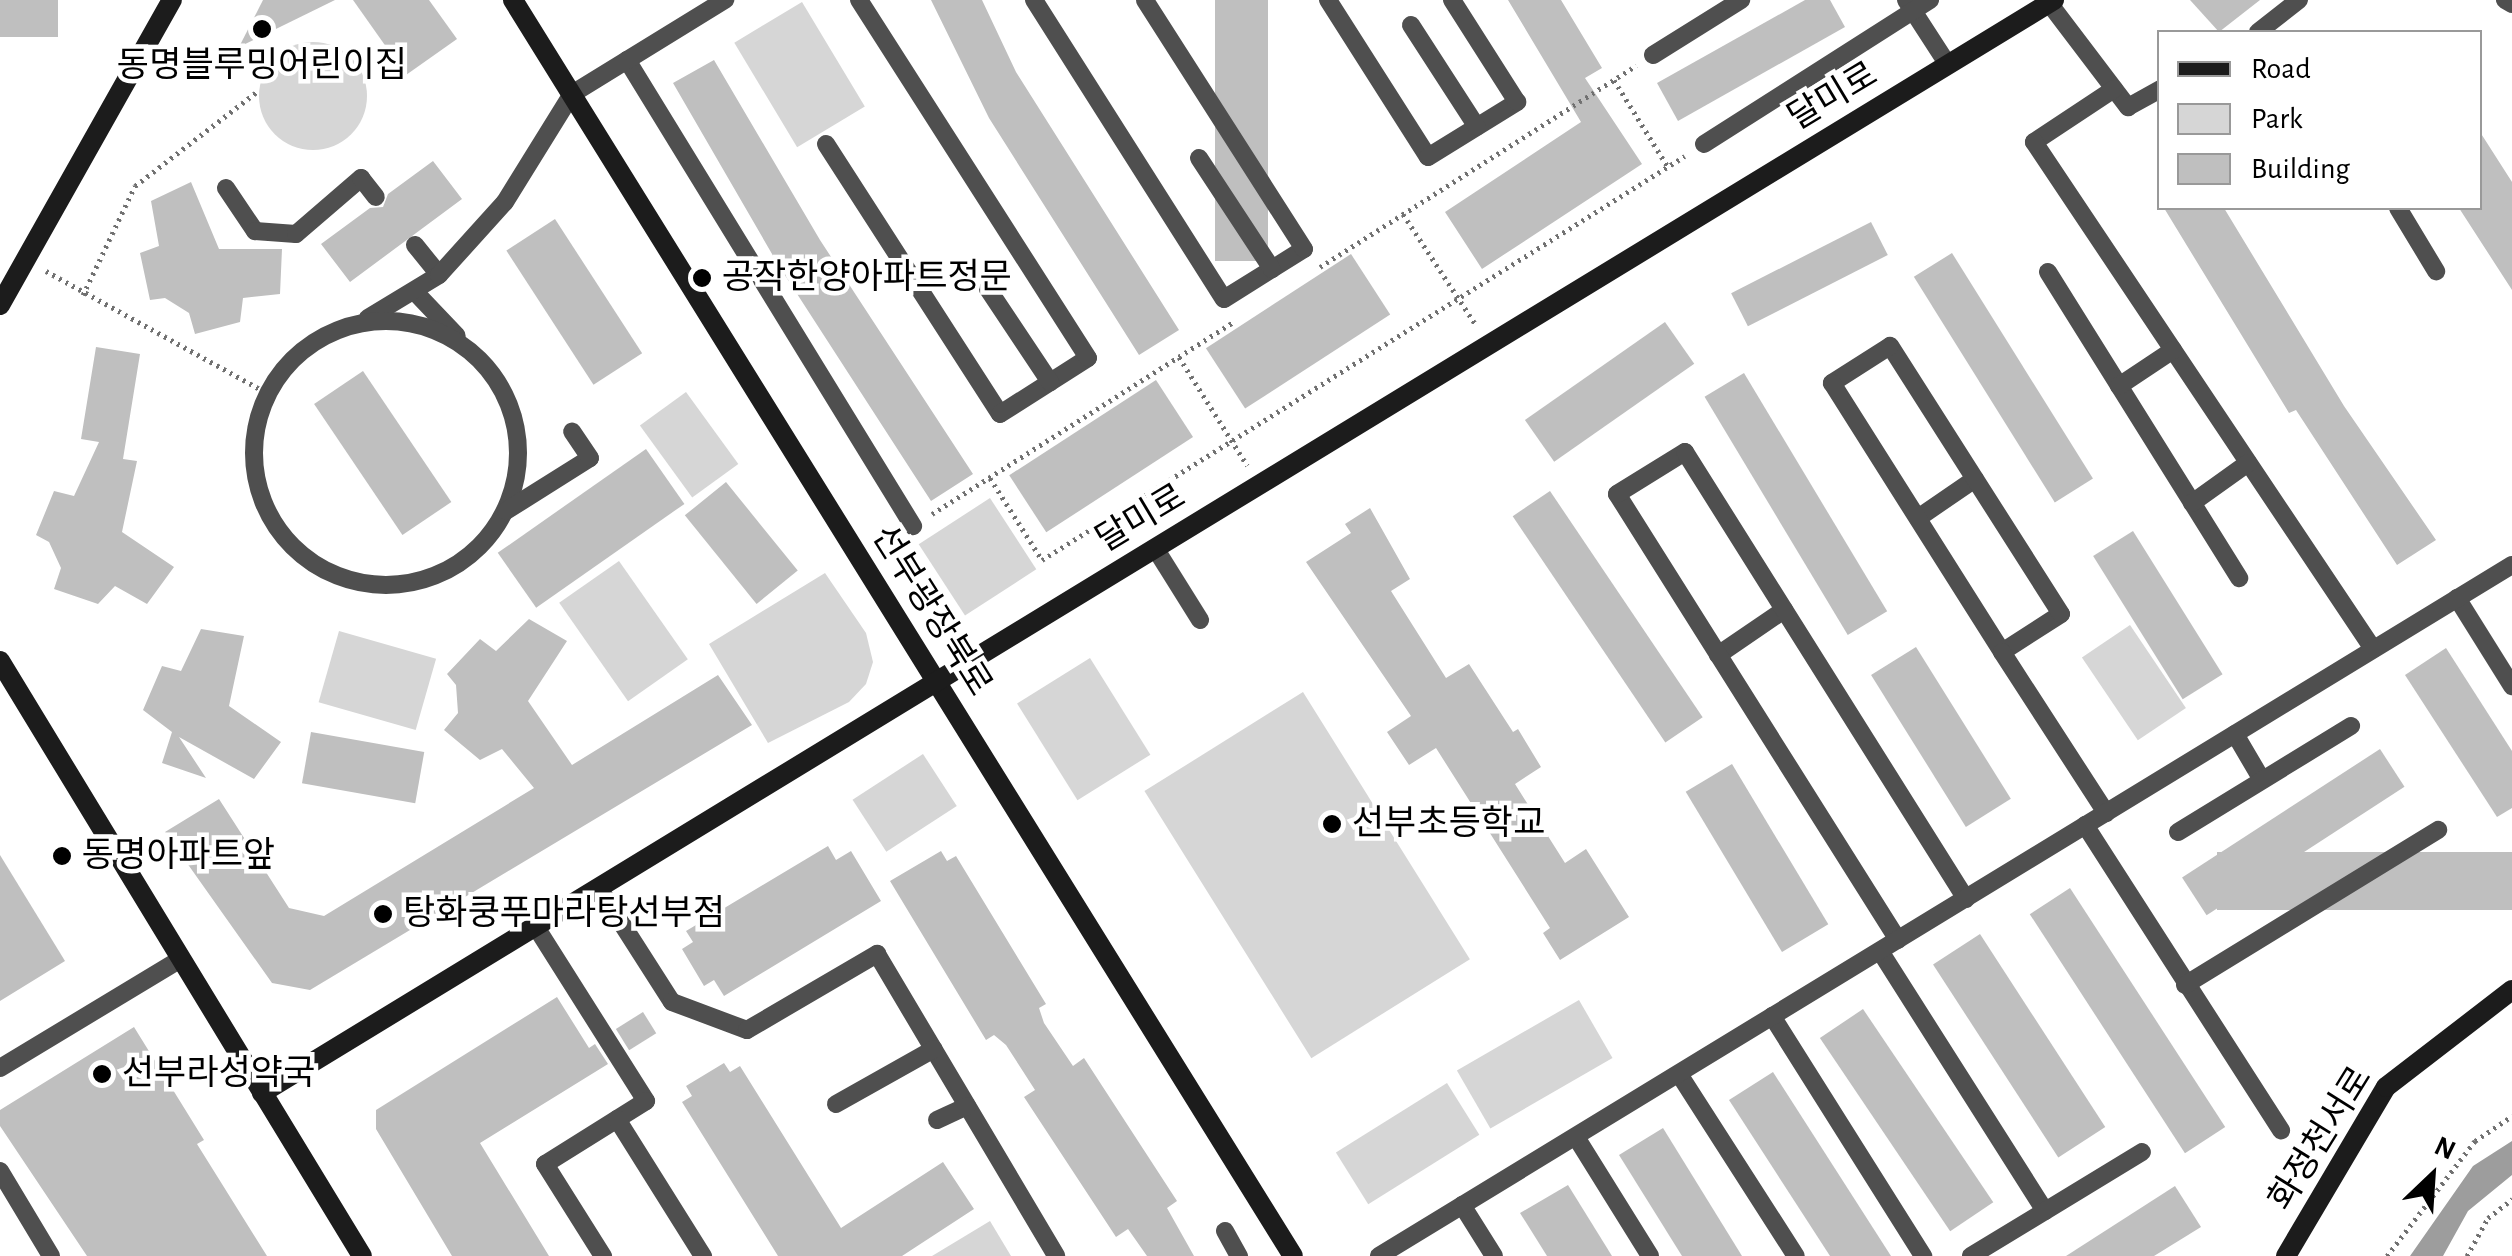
<!DOCTYPE html>
<meta charset="utf-8">
<style>
body{margin:0}
#map{position:relative;width:2512px;height:1256px;overflow:hidden;background:#fff;font-family:"Alegreya Sans","Noto Sans KR",sans-serif}
div>[style]{position:absolute}
[style*='--x']{left:calc(var(--x)*1px);top:calc(var(--y)*1px);width:calc(var(--w)*1px);rotate:calc(var(--a)*1deg)}
.green>*{inset:0;background:#d6d6d6;transform-origin:0 0}
.round{border-radius:50%}
.water>*{inset:0;background:#9d9d9d}
.building>*{inset:0;background:#bfbfbf;transform-origin:0 0}
.path>*{height:5px;margin-top:-2.5px;transform-origin:0;background:repeating-linear-gradient(90deg,#717171 0 2.5px,transparent 0 7.5px)}
.lane>*{height:18px;margin:-9px;padding:0 9px;transform-origin:9px;border-radius:9px;background:#4f4f4f}
.lane>.ring{margin:-9px;padding:0;box-sizing:content-box;background:none;border:18px solid #4f4f4f;border-radius:50%}
.secondary>*{height:20px;margin:-10px;padding:0 10px;transform-origin:10px;border-radius:10px;background:#1c1c1c}
.dots>*{width:28px;height:28px;translate:-50% -50%;box-sizing:border-box;border:5px solid #fff;border-radius:50%}
span{translate:-50% -50%;white-space:nowrap;text-align:center;line-height:1.15;-webkit-text-stroke:9px #fff;paint-order:stroke}
.poi-label{font-size:35px;color:#000}
.left{translate:0 -50%;text-align:left}
.street-label{font-size:35px;color:#000}
.legend{position:absolute;left:2157px;top:30px;width:325px;height:180px;box-sizing:border-box;background:#fff;border:2px solid #999;margin:0;padding:12px 18px;list-style:none;font-size:30px;color:#000}
.legend li{display:flex;align-items:center;gap:20px;height:50px}
.legend b{width:50px;border:2px solid #999}
.north{position:absolute;left:2382px;top:1126px;width:100px;height:100px;-webkit-text-stroke:8px #fff;paint-order:stroke;rotate:25deg;font-size:28px;font-weight:700;line-height:40px;text-align:center;color:#000}
.north::after{content:'';display:block;margin:auto;width:35px;height:45px;background:#000;clip-path:polygon(50% 0,100% 100%,50% 72%,0 100%)}
</style>
<div id="map">
<div class="green">
<i style="left:802px;top:2px;width:122px;height:79px;rotate:59deg"></i>
<i class="round" style="left:259px;top:42px;width:108px;height:108px"></i>
<i style="left:686px;top:392px;width:89px;height:57px;rotate:54deg"></i>
<i style="left:990px;top:498px;width:85px;height:85px;rotate:57deg"></i>
<i style="left:619px;top:561px;width:120px;height:73px;rotate:55deg"></i>
<i style="clip-path:polygon(825px 573px,866px 633px,873px 662px,866px 684px,849px 702px,768px 743px,709px 644px)"></i>
<i style="left:2130px;top:625px;width:100px;height:58px;rotate:56deg"></i>
<i style="left:339px;top:631px;width:101px;height:74px;rotate:16deg"></i>
<i style="left:1090px;top:658px;width:114px;height:86px;rotate:58deg"></i>
<i style="left:1303px;top:692px;width:315px;height:187px;rotate:58deg"></i>
<i style="left:923px;top:754px;width:62px;height:84px;rotate:57deg"></i>
<i style="left:1579px;top:1000px;width:67px;height:141px;rotate:60deg"></i>
<i style="left:1447px;top:1083px;width:61px;height:131px;rotate:58deg"></i>
<i style="clip-path:polygon(990px 1221px,1011px 1256px,932px 1256px)"></i>
</div>
<div class="water">
<i style="clip-path:polygon(2512px 1141px,2512px 1175px,2468px 1211px,2443px 1256px,2410px 1256px,2473px 1166px)"></i>
</div>
<div class="building">
<i style="left:0;top:0;width:58px;height:37px"></i>
<i style="clip-path:polygon(263px 0,335px 0,239px 47px)"></i>
<i style="clip-path:polygon(353px 0,429px 0,457px 39px,406px 75px)"></i>
<i style="clip-path:polygon(931px 0,982px 0,1016px 72px,1179px 330px,1139px 355px,989px 118px)"></i>
<i style="left:1215px;top:0;width:53px;height:261px"></i>
<i style="clip-path:polygon(1508px 0,1561px 0,1602px 68px,1585px 78px,1642px 164px,1482px 269px,1445px 212px,1581px 122px)"></i>
<i style="clip-path:polygon(1805px 0,1830px 0,1845px 27px,1678px 121px,1657px 83px)"></i>
<i style="clip-path:polygon(2190px 0,2260px 0,2219px 32px)"></i>
<i style="clip-path:polygon(714px 60px,820px 240px,973px 474px,931px 501px,779px 266px,673px 83px)"></i>
<i style="clip-path:polygon(2480px 132px,2512px 182px,2512px 290px,2459px 208px,2480px 208px)"></i>
<i style="clip-path:polygon(433px 161px,462px 199px,350px 282px,321px 244px,370px 208px,383px 207px,388px 194px)"></i>
<i style="clip-path:polygon(191px 182px,219px 249px,282px 249px,280px 294px,243px 298px,240px 322px,195px 334px,189px 313px,165px 298px,150px 300px,140px 253px,159px 246px,151px 201px)"></i>
<i style="clip-path:polygon(2164px 208px,2224px 208px,2344px 406px,2436px 540px,2397px 565px,2296px 410px,2289px 413px)"></i>
<i style="left:555px;top:219px;width:160px;height:58px;rotate:57deg"></i>
<i style="left:1871px;top:222px;width:37px;height:157px;rotate:63deg"></i>
<i style="left:1952px;top:253px;width:266px;height:45px;rotate:58deg"></i>
<i style="left:1351px;top:254px;width:72px;height:173px;rotate:57deg"></i>
<i style="left:1665px;top:322px;width:51px;height:171px;rotate:55deg"></i>
<i style="clip-path:polygon(96px 347px,140px 354px,123px 459px,137px 461px,122px 532px,174px 567px,147px 604px,115px 586px,98px 604px,54px 589px,61px 568px,49px 542px,36px 535px,54px 491px,74px 496px,99px 442px,81px 439px)"></i>
<i style="left:363px;top:371px;width:158px;height:59px;rotate:56deg"></i>
<i style="left:1744px;top:373px;width:278px;height:46px;rotate:59deg"></i>
<i style="left:1156px;top:380px;width:68px;height:175px;rotate:57deg"></i>
<i style="left:646px;top:449px;width:67px;height:181px;rotate:55deg"></i>
<i style="left:726px;top:482px;width:114px;height:53px;rotate:51deg"></i>
<i style="left:1550px;top:491px;width:273px;height:45px;rotate:56deg"></i>
<i style="clip-path:polygon(1370px 508px,1410px 579px,1391px 591px,1446px 678px,1469px 664px,1513px 732px,1518px 729px,1541px 767px,1515px 784px,1565px 863px,1586px 849px,1629px 917px,1560px 960px,1543px 933px,1550px 928px,1436px 748px,1409px 765px,1387px 732px,1411px 716px,1306px 562px,1351px 533px,1345px 524px)"></i>
<i style="left:2133px;top:531px;width:169px;height:47px;rotate:58deg"></i>
<i style="clip-path:polygon(529px 619px,567px 641px,528px 701px,572px 765px,718px 675px,752px 725px,310px 990px,272px 983px,165px 832px,219px 799px,289px 908px,324px 916px,534px 788px,502px 749px,480px 760px,444px 730px,458px 713px,456px 685px,447px 674px,480px 639px,496px 651px)"></i>
<i style="clip-path:polygon(201px 629px,244px 636px,229px 706px,281px 742px,254px 779px,179px 737px,206px 778px,162px 763px,172px 732px,143px 710px,162px 666px,181px 671px)"></i>
<i style="left:1916px;top:647px;width:179px;height:53px;rotate:58deg"></i>
<i style="clip-path:polygon(2446px 648px,2512px 751px,2512px 808px,2497px 817px,2405px 675px)"></i>
<i style="left:311px;top:732px;width:115px;height:52px;rotate:10deg"></i>
<i style="left:2380px;top:749px;width:45px;height:236px;rotate:57deg"></i>
<i style="left:1732px;top:764px;width:187px;height:54px;rotate:59deg"></i>
<i style="clip-path:polygon(828px 846px,836px 860px,851px 851px,881px 901px,724px 996px,714px 980px,704px 986px,682px 949px,693px 942px,686px 931px)"></i>
<i style="clip-path:polygon(941px 851px,947px 861px,956px 856px,1046px 1004px,1039px 1008px,1044px 1023px,1073px 1066px,1084px 1058px,1177px 1201px,1167px 1208px,1194px 1256px,1147px 1256px,1128px 1229px,1116px 1237px,1024px 1097px,1035px 1090px,1006px 1045px,994px 1035px,986px 1040px,890px 881px)"></i>
<i style="left:2512px;top:852px;width:58px;height:295px;rotate:90deg"></i>
<i style="clip-path:polygon(0 855px,65px 961px,0 1001px)"></i>
<i style="left:2070px;top:888px;width:285px;height:48px;rotate:57deg"></i>
<i style="left:1980px;top:934px;width:230px;height:56px;rotate:57deg"></i>
<i style="clip-path:polygon(557px 997px,589px 1048px,595px 1044px,608px 1064px,480px 1143px,549px 1256px,452px 1256px,376px 1129px,376px 1110px)"></i>
<i style="left:1863px;top:1009px;width:233px;height:52px;rotate:56deg"></i>
<i style="left:643px;top:1012px;width:25px;height:32px;rotate:58deg"></i>
<i style="clip-path:polygon(134px 1027px,204px 1140px,197px 1144px,267px 1256px,87px 1256px,0 1126px,0 1110px)"></i>
<i style="clip-path:polygon(724px 1063px,730px 1072px,740px 1066px,841px 1228px,943px 1162px,974px 1209px,902px 1256px,778px 1256px,682px 1102px,692px 1096px,686px 1086px)"></i>
<i style="clip-path:polygon(1773px 1072px,1891px 1256px,1830px 1256px,1729px 1100px)"></i>
<i style="clip-path:polygon(1663px 1128px,1742px 1256px,1682px 1256px,1619px 1155px)"></i>
<i style="clip-path:polygon(1568px 1185px,1612px 1256px,1547px 1256px,1520px 1213px)"></i>
<i style="clip-path:polygon(2175px 1186px,2201px 1227px,2154px 1256px,2066px 1256px)"></i>
</div>
<div class="path">
<i style="--x:1614;--y:80;--w:102;--a:58.2"></i>
<i style="--x:1403;--y:214;--w:133;--a:56.7"></i>
<i style="--x:1320;--y:267;--w:375;--a:-32.5"></i>
<i style="--x:46;--y:271;--w:252;--a:28.9"></i>
<i style="--x:83;--y:295;--w:121;--a:-64.5"></i>
<i style="--x:135;--y:186;--w:155;--a:-37.7"></i>
<i style="--x:1179;--y:357;--w:128;--a:57.8"></i>
<i style="--x:990;--y:478;--w:97;--a:57.6"></i>
<i style="--x:1042;--y:560;--w:759;--a:-32.14"></i>
<i style="--x:932;--y:514;--w:359;--a:-32.5"></i>
<i style="--x:2387;--y:1256;--w:145;--a:-52.6"></i>
<i style="--x:2475;--y:1141;--w:45;--a:-34"></i>
<i style="--x:2467;--y:1256;--w:43;--a:-61.1"></i>
<i style="--x:2488;--y:1218;--w:31;--a:-38"></i>
</div>
<div class="lane">
<i style="--x:1034;--y:0;--w:354;--a:57.6"></i>
<i style="--x:1224;--y:299;--w:94;--a:-32"></i>
<i style="--x:1304;--y:249;--w:295;--a:-122.6"></i>
<i style="--x:1328;--y:0;--w:186;--a:57.5"></i>
<i style="--x:1428;--y:157;--w:105;--a:-31.7"></i>
<i style="--x:1517;--y:102;--w:121;--a:-122.5"></i>
<i style="--x:1906;--y:0;--w:77;--a:57.1"></i>
<i style="--x:2505;--y:0;--w:8;--a:30"></i>
<i style="--x:2049;--y:3;--w:131;--a:52.8"></i>
<i style="--x:2128;--y:107;--w:37;--a:-29"></i>
<i style="--x:1411;--y:25;--w:121;--a:57.1"></i>
<i style="--x:2258;--y:32;--w:52;--a:-38"></i>
<i style="--x:1653;--y:55;--w:104;--a:-32"></i>
<i style="--x:627;--y:60;--w:547;--a:58.46"></i>
<i style="--x:2114;--y:89;--w:96;--a:146.5"></i>
<i style="--x:2034;--y:142;--w:610;--a:56.23"></i>
<i style="--x:826;--y:144;--w:321;--a:57.2"></i>
<i style="--x:1000;--y:414;--w:104;--a:-32.5"></i>
<i style="--x:1088;--y:358;--w:425;--a:-122.6"></i>
<i style="--x:1704;--y:144;--w:268;--a:-32.5"></i>
<i style="--x:1199;--y:158;--w:133;--a:56.7"></i>
<i style="--x:226;--y:188;--w:52;--a:56"></i>
<i style="--x:255;--y:231;--w:41;--a:4.2"></i>
<i style="--x:296;--y:234;--w:86;--a:-40.7"></i>
<i style="--x:361;--y:178;--w:24;--a:52"></i>
<i style="--x:2398;--y:208;--w:74;--a:58.9"></i>
<i style="--x:415;--y:245;--w:38;--a:51"></i>
<i style="--x:2048;--y:272;--w:361;--a:58"></i>
<i style="--x:988;--y:289;--w:112;--a:56.3"></i>
<i style="--x:416;--y:293;--w:59;--a:46.4"></i>
<i style="--x:368;--y:318;--w:83;--a:-31.2"></i>
<i style="--x:439;--y:275;--w:98;--a:-47.9"></i>
<i style="--x:505;--y:202;--w:127;--a:-58.2"></i>
<i style="--x:572;--y:94;--w:180;--a:-31.6"></i>
<i class="ring" style="left:254px;top:321px;width:246px;height:246px"></i>
<i style="--x:2119;--y:386;--w:65;--a:-33.7"></i>
<i style="--x:2192;--y:503;--w:69;--a:-35.5"></i>
<i style="--x:506;--y:511;--w:99;--a:-32.2"></i>
<i style="--x:590;--y:458;--w:32;--a:-124"></i>
<i style="--x:1918;--y:518;--w:69;--a:-34.4"></i>
<i style="--x:1155;--y:548;--w:85;--a:58"></i>
<i style="--x:2457;--y:598;--w:104;--a:58"></i>
<i style="--x:2002;--y:652;--w:70;--a:-32.8"></i>
<i style="--x:2061;--y:614;--w:318;--a:-122.5"></i>
<i style="--x:1890;--y:346;--w:69;--a:147.5"></i>
<i style="--x:1832;--y:383;--w:318;--a:57.7"></i>
<i style="--x:2002;--y:652;--w:192;--a:57.1"></i>
<i style="--x:1718;--y:655;--w:80;--a:-34.3"></i>
<i style="--x:2235;--y:734;--w:53;--a:59.6"></i>
<i style="--x:2085;--y:825;--w:363;--a:57.3"></i>
<i style="--x:2178;--y:832;--w:203;--a:-31.5"></i>
<i style="--x:599;--y:888;--w:135;--a:57.4"></i>
<i style="--x:672;--y:1002;--w:80;--a:20.5"></i>
<i style="--x:747;--y:1030;--w:151;--a:-30.3"></i>
<i style="--x:877;--y:954;--w:351;--a:59.3"></i>
<i style="--x:536;--y:927;--w:206;--a:57.7"></i>
<i style="--x:646;--y:1101;--w:119;--a:148"></i>
<i style="--x:545;--y:1164;--w:109;--a:57.8"></i>
<i style="--x:1898;--y:940;--w:527;--a:-122.21"></i>
<i style="--x:1617;--y:494;--w:80;--a:-31.7"></i>
<i style="--x:1685;--y:452;--w:528;--a:57.85"></i>
<i style="--x:1880;--y:951;--w:308;--a:57.6"></i>
<i style="--x:2185;--y:985;--w:297;--a:-31.5"></i>
<i style="--x:1772;--y:1016;--w:284;--a:57.8"></i>
<i style="--x:0;--y:1068;--w:211;--a:-31.1"></i>
<i style="--x:1679;--y:1074;--w:216;--a:57.3"></i>
<i style="--x:836;--y:1104;--w:112;--a:-29.3"></i>
<i style="--x:617;--y:1119;--w:162;--a:57.9"></i>
<i style="--x:937;--y:1120;--w:33;--a:-25"></i>
<i style="--x:1576;--y:1137;--w:140;--a:58.1"></i>
<i style="--x:0;--y:1171;--w:99;--a:59"></i>
<i style="--x:1462;--y:1205;--w:60;--a:57.9"></i>
<i style="--x:1225;--y:1231;--w:29;--a:61"></i>
<i style="--x:1379;--y:1256;--w:1327;--a:-31.38"></i>
<i style="--x:1971;--y:1256;--w:200;--a:-31.3"></i>
</div>
<div class="secondary">
<i style="--x:513;--y:0;--w:1478;--a:58.16"></i>
<i style="--x:0;--y:305;--w:350;--a:-60.6"></i>
<i style="--x:0;--y:661;--w:696;--a:58.68"></i>
<i style="--x:262;--y:1093;--w:2099;--a:-31.38"></i>
<i style="--x:2286;--y:1256;--w:196;--a:-59.4"></i>
<i style="--x:2386;--y:1087;--w:159;--a:-37.6"></i>
</div>
<div class="dots">
<i style="left:262px;top:29px;background:#000"></i>
<i style="left:702px;top:278px;background:#000"></i>
<i style="left:1332px;top:824px;background:#000"></i>
<i style="left:62px;top:856px;background:#000"></i>
<i style="left:383px;top:914px;background:#000"></i>
<i style="left:102px;top:1074px;background:#000"></i>
</div>
<div class="poi-label">
<span style="left:262px;top:66px">동명블루밍어린이집</span>
<span class="left" style="left:722px;top:278px">공작한양아파트정문</span>
<span class="left" style="left:1352px;top:824px">선부초등학교</span>
<span class="left" style="left:82px;top:856px">동명아파트앞</span>
<span class="left" style="left:403px;top:914px">탕화쿵푸마라탕선부점</span>
<span class="left" style="left:122px;top:1074px">선부라성약국</span>
</div>
<div class="street-label">
<span style="left:1833px;top:97px;rotate:-31deg">달미로</span>
<span style="left:1141px;top:519px;rotate:-31deg">달미로</span>
<span style="left:931px;top:611px;rotate:58deg">선부광장북로</span>
<span style="left:2321px;top:1139px;rotate:-58deg">화정천서로</span>
</div>
<ul class="legend">
<li><b style="height:12px;background:#1c1c1c"></b>Road</li>
<li><b style="height:28px;background:#d6d6d6"></b>Park</li>
<li><b style="height:28px;background:#bfbfbf"></b>Building</li>
</ul>
<div class="north">N</div>
</div>
